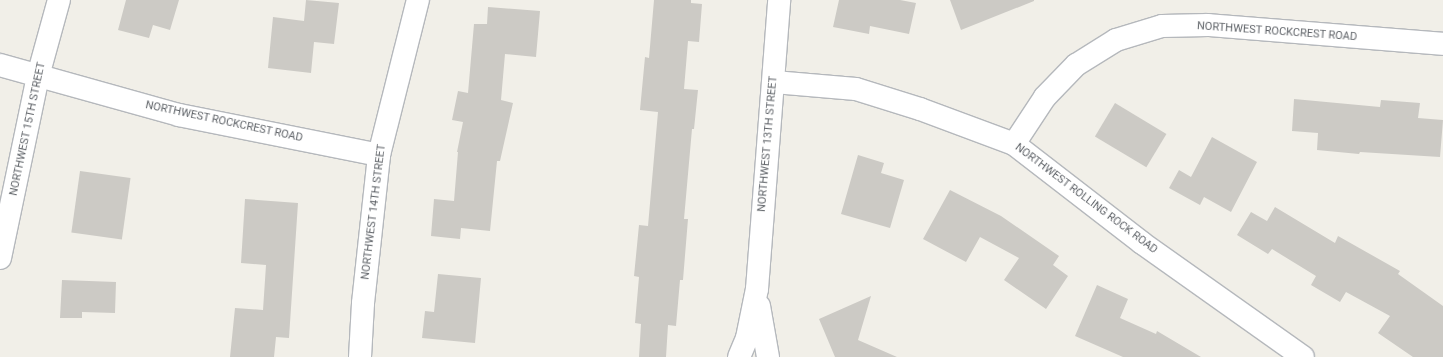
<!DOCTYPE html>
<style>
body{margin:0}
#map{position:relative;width:1443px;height:357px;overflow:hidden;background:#f1efe8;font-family:Roboto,sans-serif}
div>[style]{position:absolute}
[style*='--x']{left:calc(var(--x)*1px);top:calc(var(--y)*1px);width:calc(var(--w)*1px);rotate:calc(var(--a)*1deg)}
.building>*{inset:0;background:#cccac5;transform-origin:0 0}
.roads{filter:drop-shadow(1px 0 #b5b8bc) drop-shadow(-1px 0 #b5b8bc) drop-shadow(0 1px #b5b8bc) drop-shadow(0 -1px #b5b8bc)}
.street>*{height:22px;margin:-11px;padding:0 11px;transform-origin:11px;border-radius:11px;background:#fff}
span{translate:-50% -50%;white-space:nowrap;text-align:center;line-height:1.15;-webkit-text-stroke:3px #fff;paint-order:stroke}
.street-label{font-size:11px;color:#5f6368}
</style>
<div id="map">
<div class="building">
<i style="clip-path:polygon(126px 0,179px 0,170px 30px,153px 25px,149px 38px,118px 30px)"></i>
<i style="clip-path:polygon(306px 0,339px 3px,334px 44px,314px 42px,311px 73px,268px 68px,273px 17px,304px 21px)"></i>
<i style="clip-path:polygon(654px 0,691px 0,691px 3px,702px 4px,699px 42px,688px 41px,684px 89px,698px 90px,694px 129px,692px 129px,684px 219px,688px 219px,683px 280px,680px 280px,676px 326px,668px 325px,666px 357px,639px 357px,641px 324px,635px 323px,639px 277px,634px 276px,639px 225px,648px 226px,658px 112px,640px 110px,645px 57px,649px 58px)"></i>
<i style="clip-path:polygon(839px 0,900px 0,916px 3px,909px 34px,870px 26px,869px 34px,833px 27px)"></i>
<i style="clip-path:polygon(950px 0,1034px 0,1034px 1px,961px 30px)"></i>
<i style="clip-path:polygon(488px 7px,540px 11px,536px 57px,505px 54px,501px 100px,513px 103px,500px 161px,497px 161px,490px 231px,461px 228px,460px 239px,431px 236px,434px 199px,454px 201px,458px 152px,457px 152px,463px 122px,452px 120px,458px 91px,468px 93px,474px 24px,487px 24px)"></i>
<i style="clip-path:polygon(1294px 99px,1380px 107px,1381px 100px,1420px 103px,1418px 118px,1443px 120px,1440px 157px,1360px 152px,1359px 154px,1317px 150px,1318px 133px,1292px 131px)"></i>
<i style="left:1115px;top:103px;width:60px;height:39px;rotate:31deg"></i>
<i style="clip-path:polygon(1212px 137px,1257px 162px,1231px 212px,1204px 197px,1200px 205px,1169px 188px,1179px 170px,1191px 177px)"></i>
<i style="clip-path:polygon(858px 155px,884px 163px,881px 173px,904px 180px,890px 228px,841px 214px)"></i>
<i style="left:80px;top:171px;width:51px;height:62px;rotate:8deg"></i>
<i style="clip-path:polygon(950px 190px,1001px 216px,1059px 256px,1053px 265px,1068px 276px,1046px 309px,1004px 280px,1019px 258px,980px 237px,966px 262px,923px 239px)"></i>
<i style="clip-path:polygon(245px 199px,298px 203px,289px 338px,276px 337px,274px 357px,230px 357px,235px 308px,263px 310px,266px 265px,241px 263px)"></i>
<i style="clip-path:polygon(1275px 207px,1335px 243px,1338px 236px,1400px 271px,1398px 274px,1443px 306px,1443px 357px,1413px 357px,1378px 333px,1390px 316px,1346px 292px,1340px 302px,1311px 285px,1316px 276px,1272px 249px,1268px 254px,1237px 235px,1251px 212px,1267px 221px)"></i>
<i style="clip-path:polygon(438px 274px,481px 278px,475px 343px,422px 338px,425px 311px,434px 312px)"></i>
<i style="clip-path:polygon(62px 280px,116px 282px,115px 313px,82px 312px,82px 318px,60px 318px)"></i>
<i style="clip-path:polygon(1097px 285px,1128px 299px,1120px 318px,1156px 334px,1157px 331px,1201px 357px,1123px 357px,1075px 336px)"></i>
<i style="clip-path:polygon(871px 296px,858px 340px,897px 357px,835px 357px,819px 319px)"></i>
</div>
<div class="roads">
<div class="street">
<i style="--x:0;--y:65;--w:186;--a:15.6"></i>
<i style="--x:179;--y:115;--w:204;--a:11.3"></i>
<i style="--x:774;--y:82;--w:82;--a:4.9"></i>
<i style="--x:856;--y:89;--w:67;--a:17.4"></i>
<i style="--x:920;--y:109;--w:100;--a:20.4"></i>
<i style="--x:1014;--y:144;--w:162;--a:37.7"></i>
<i style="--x:1142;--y:243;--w:197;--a:35.3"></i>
<i style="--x:1014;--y:144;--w:56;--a:-56.6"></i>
<i style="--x:1045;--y:97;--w:45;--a:-45.9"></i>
<i style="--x:1076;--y:65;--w:47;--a:-32"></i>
<i style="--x:1116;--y:40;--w:48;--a:-16.9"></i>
<i style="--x:1162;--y:26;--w:46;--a:-1.2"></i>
<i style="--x:1208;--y:25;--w:236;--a:4.6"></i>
<i style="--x:0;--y:258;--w:186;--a:-78.2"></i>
<i style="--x:38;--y:76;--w:79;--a:-74.6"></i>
<i style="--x:759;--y:306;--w:52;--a:80"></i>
<i style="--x:360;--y:357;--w:54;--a:-86.8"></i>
<i style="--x:363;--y:303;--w:149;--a:-83.8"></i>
<i style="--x:379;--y:155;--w:160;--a:-75.9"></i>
<i style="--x:739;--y:357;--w:21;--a:-67"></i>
<i style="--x:747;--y:338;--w:50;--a:-78.5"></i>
<i style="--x:757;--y:289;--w:290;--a:-85.6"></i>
</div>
</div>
<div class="street-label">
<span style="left:1277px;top:32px;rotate:4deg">NORTHWEST ROCKCREST ROAD</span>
<span style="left:224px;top:122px;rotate:12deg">NORTHWEST ROCKCREST ROAD</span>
<span style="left:28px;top:129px;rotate:-78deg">NORTHWEST 15TH STREET</span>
<span style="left:768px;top:144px;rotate:-85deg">NORTHWEST 13TH STREET</span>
<span style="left:1086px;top:199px;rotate:37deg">NORTHWEST ROLLING ROCK ROAD</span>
<span style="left:374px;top:212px;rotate:-83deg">NORTHWEST 14TH STREET</span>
</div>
</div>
